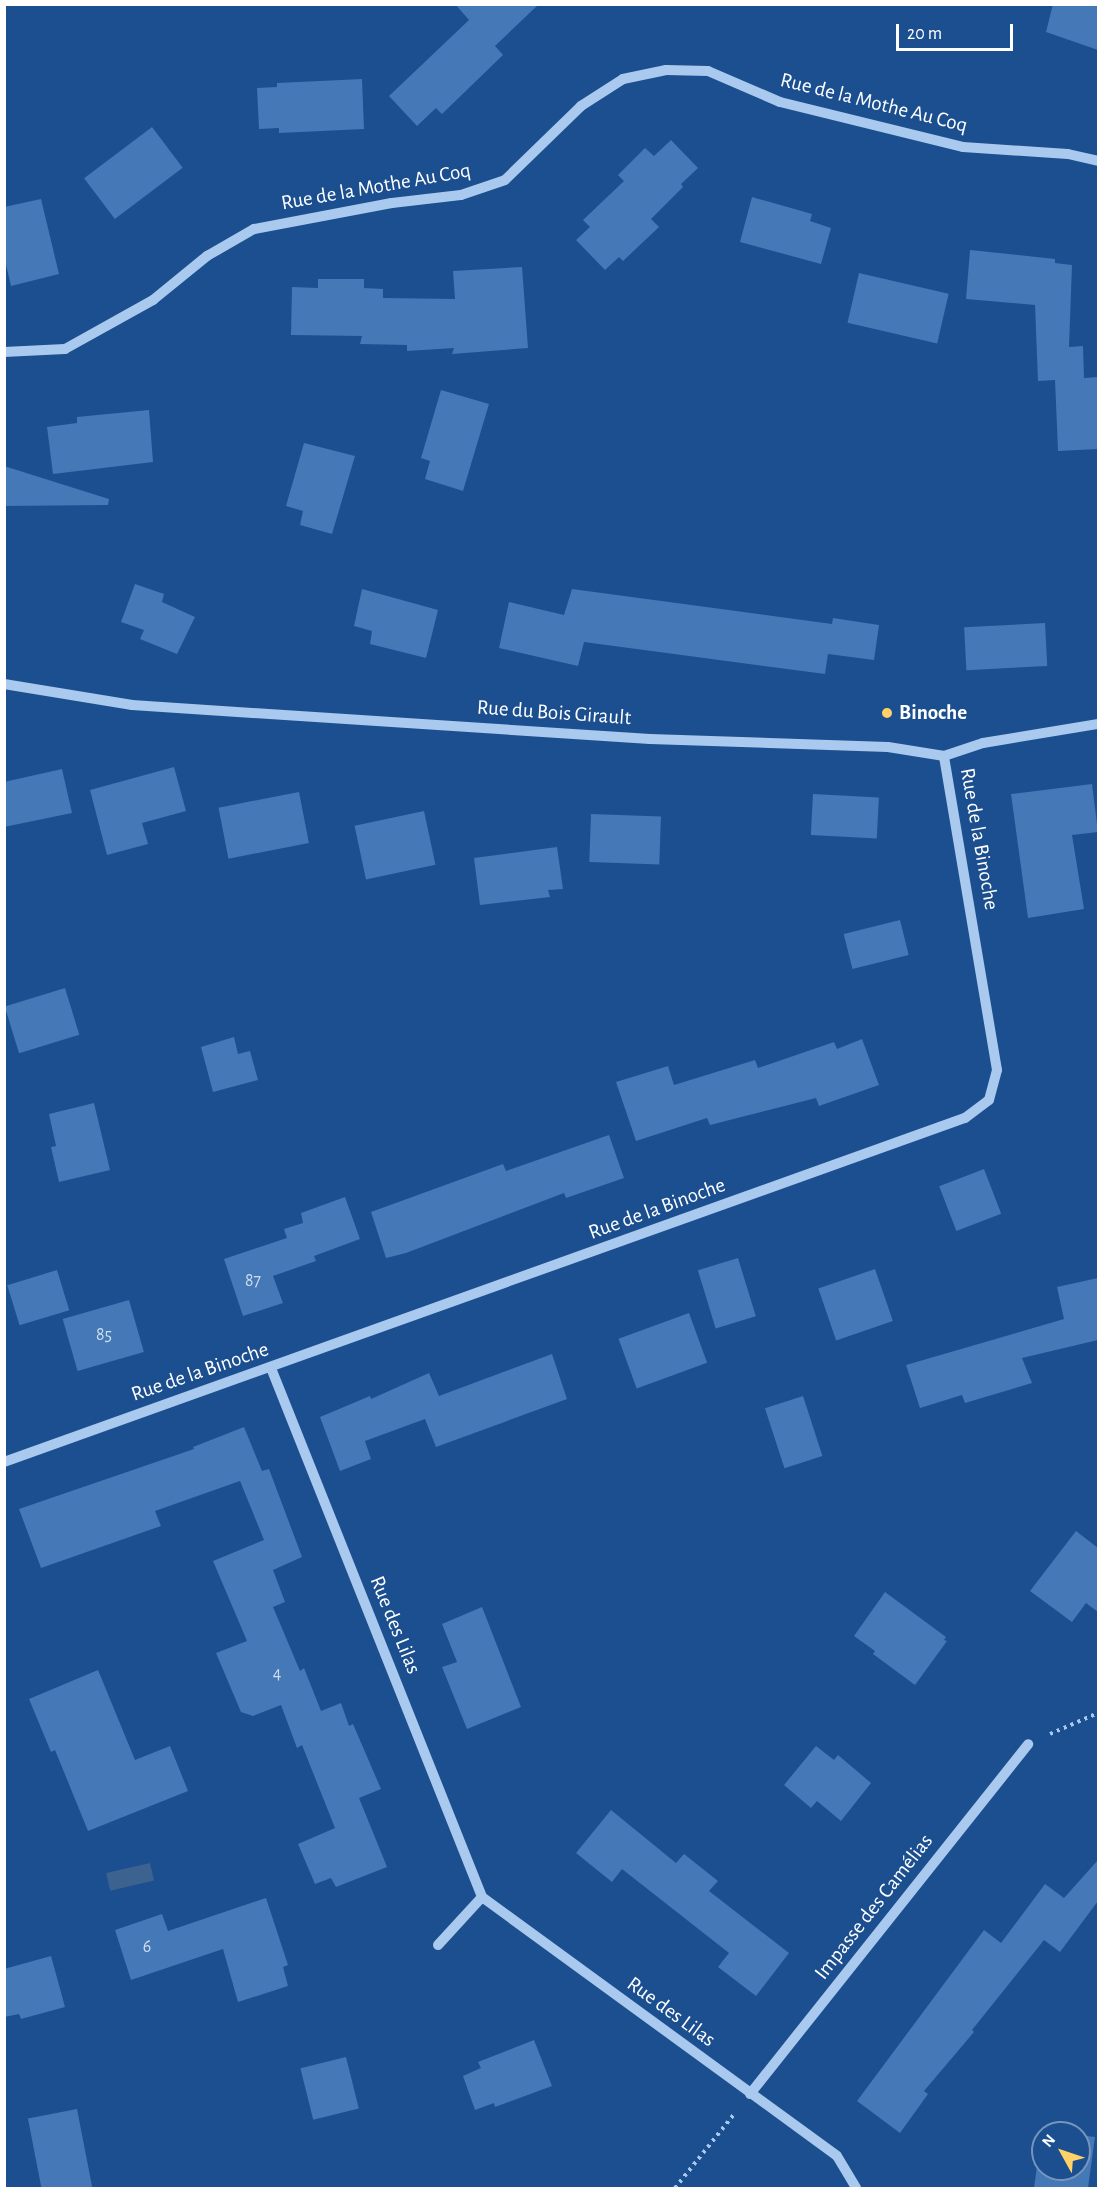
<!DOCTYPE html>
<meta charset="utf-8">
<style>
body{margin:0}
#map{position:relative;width:1103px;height:2193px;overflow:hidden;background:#1b4f8f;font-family:"Alegreya Sans",sans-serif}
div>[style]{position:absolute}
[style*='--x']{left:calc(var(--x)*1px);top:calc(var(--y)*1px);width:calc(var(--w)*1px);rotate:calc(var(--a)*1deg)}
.water>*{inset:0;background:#3c6290;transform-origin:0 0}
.building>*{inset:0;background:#4478b7;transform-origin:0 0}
.path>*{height:4px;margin-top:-2px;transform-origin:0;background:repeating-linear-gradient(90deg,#a9c9ee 0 3px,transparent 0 7.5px)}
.minor>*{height:10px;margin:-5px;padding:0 5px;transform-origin:5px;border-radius:5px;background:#a9c9ee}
.dots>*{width:16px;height:16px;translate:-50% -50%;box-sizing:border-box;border:3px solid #1b4f8f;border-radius:50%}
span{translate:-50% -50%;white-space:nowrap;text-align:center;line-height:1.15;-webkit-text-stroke:4.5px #1b4f8f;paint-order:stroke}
.number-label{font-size:18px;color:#d0dded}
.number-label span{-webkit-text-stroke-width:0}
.street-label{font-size:21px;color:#fff}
.poi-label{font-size:21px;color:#fff;font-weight:700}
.left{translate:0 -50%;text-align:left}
.frame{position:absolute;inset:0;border:6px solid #fff;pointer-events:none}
.north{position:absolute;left:1031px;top:2121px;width:60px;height:60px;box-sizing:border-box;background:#1b4f8f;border:2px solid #7695bc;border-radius:50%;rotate:310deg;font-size:16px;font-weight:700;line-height:24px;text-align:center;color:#fff}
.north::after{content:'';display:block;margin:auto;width:21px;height:27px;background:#ffd166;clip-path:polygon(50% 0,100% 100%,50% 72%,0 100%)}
.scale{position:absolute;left:896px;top:24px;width:117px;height:27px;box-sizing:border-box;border:3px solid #fff;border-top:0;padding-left:8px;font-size:18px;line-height:21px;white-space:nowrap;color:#fff;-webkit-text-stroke:4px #1b4f8f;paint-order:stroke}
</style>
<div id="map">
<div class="water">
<i style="left:150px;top:1863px;width:18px;height:45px;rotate:77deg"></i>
</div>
<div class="building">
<i style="clip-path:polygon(455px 4px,539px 4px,495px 46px,503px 55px,442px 114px,436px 108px,417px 126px,389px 96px,469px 20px)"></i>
<i style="clip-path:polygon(1053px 4px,1098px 4px,1098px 50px,1046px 32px)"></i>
<i style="clip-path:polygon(362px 79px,364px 129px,279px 133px,279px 128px,259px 129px,257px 88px,277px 87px,277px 83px)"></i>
<i style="left:152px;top:127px;width:51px;height:85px;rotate:53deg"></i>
<i style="clip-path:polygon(671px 140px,698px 168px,681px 184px,683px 187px,651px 219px,659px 227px,623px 261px,619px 257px,605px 270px,576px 240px,590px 227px,583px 220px,624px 181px,618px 175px,645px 148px,654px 156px)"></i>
<i style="clip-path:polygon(752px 197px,812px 214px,810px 221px,831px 228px,821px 264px,740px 242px)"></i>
<i style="clip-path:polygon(41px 199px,59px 274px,11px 286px,4px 256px,4px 207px)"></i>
<i style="clip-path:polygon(970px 250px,1055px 259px,1055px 263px,1072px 265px,1069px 347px,1083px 346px,1084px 378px,1098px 377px,1098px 449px,1058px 451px,1055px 380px,1038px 381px,1035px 305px,966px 299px)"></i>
<i style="clip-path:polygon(522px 267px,528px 348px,452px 354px,454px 348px,407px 351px,407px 345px,360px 344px,362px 336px,291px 335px,292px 287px,318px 288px,318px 279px,364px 279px,364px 288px,383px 289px,383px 298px,455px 299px,453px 271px)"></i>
<i style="left:859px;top:273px;width:92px;height:51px;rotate:13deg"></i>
<i style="clip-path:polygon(441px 390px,489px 404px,463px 491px,425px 479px,430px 461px,421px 458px)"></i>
<i style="clip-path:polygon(149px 410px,153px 462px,53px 474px,47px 427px,77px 423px,77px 417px)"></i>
<i style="clip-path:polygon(304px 443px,355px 456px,332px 534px,300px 525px,303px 511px,286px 506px)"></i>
<i style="clip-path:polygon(4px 466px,109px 499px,108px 505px,4px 506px)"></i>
<i style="clip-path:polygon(135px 584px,164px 594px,162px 602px,195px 617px,177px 654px,140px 639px,144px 630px,121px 622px)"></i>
<i style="clip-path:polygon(362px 589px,438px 610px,426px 658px,370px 644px,372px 631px,354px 626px)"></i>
<i style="clip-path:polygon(572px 589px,832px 624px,833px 618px,879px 625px,874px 660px,828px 654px,825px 674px,584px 642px,578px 666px,499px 648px,509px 602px,564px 615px)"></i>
<i style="left:1045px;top:623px;width:43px;height:81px;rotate:87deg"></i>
<i style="clip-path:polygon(174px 767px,186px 811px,142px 823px,148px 844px,107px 855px,90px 790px)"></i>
<i style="clip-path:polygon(62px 769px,72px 813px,4px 827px,4px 782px)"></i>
<i style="clip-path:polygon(1092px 784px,1098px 832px,1072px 835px,1084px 909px,1028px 918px,1011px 794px)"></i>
<i style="left:299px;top:792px;width:52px;height:82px;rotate:79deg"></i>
<i style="left:813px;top:794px;width:66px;height:41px;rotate:3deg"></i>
<i style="left:424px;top:811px;width:55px;height:71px;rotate:78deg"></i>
<i style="left:591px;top:814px;width:70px;height:48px;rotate:2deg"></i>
<i style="clip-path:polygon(557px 847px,563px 889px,548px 890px,550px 897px,480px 905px,474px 858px)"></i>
<i style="left:900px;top:920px;width:36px;height:58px;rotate:76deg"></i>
<i style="left:65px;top:988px;width:49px;height:63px;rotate:73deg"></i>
<i style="clip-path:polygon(234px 1037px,238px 1054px,250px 1051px,258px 1080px,213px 1092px,201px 1047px)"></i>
<i style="clip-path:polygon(862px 1039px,879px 1085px,819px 1106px,816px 1098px,710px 1125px,707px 1118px,636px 1141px,616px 1082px,668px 1066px,674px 1085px,755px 1060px,758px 1068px,834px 1042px,837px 1049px)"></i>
<i style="clip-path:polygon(94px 1103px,110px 1170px,59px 1182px,51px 1147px,56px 1146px,49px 1114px)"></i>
<i style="clip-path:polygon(609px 1135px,624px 1178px,566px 1198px,564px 1193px,406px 1253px,386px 1258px,371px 1212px,503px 1164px,506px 1171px)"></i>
<i style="left:984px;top:1169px;width:48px;height:48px;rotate:69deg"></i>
<i style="clip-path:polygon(345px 1197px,360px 1239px,314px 1256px,316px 1261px,273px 1276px,283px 1303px,243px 1316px,224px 1259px,287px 1238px,284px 1229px,303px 1223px,301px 1213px)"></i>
<i style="left:738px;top:1258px;width:61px;height:42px;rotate:73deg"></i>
<i style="left:875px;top:1269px;width:55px;height:60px;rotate:71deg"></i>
<i style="left:57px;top:1270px;width:42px;height:52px;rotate:73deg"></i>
<i style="clip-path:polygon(1098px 1278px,1098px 1340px,1022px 1358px,1032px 1383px,965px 1403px,962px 1395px,920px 1408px,906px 1365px,1064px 1319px,1057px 1287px)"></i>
<i style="left:129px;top:1300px;width:54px;height:69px;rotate:74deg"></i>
<i style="left:689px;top:1313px;width:53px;height:75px;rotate:70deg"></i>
<i style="clip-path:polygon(552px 1354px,567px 1399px,436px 1447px,425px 1419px,365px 1441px,371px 1459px,340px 1471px,320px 1417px,370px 1396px,371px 1399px,429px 1373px,439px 1396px)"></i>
<i style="left:803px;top:1396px;width:63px;height:40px;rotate:72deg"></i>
<i style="clip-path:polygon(244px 1427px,262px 1471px,269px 1469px,302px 1557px,273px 1570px,285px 1602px,273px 1607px,300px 1671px,304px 1668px,321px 1711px,341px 1703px,349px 1726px,353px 1724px,381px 1789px,359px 1798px,387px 1867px,336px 1887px,331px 1878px,315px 1884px,298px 1844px,335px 1828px,302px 1745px,297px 1748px,281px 1705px,253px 1716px,241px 1712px,216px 1653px,247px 1641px,213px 1561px,264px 1540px,240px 1481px,155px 1511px,161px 1526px,41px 1568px,19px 1509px,194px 1449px,193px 1447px)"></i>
<i style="clip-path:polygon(1076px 1531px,1098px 1548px,1098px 1612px,1086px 1603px,1072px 1622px,1030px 1591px)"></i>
<i style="clip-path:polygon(885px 1592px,946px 1637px,944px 1640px,947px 1641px,915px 1685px,873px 1654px,875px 1651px,854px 1636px)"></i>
<i style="clip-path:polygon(482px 1607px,521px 1707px,467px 1729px,442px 1667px,457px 1662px,442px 1624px)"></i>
<i style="clip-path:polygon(98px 1670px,135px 1760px,170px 1746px,188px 1791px,88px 1831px,55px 1750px,51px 1752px,29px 1699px)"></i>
<i style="clip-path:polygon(816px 1746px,834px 1760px,838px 1755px,871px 1783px,841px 1821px,817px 1801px,811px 1808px,784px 1785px)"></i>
<i style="clip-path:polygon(611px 1810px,676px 1863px,684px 1854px,718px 1881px,709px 1891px,789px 1953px,756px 1996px,718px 1967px,729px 1953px,622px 1869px,612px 1882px,576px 1853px)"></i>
<i style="clip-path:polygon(1098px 1860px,1098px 1901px,1060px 1952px,1044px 1940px,972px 2030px,974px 2032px,924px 2091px,928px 2094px,900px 2133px,857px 2101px,984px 1930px,1001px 1943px,1045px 1884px,1064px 1898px)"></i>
<i style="clip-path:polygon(266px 1898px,288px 1965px,283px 1967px,288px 1986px,238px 2002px,223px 1949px,131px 1980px,115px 1930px,162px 1914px,168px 1931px)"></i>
<i style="clip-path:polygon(51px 1956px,65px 2007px,21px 2019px,19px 2014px,4px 2017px,4px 1969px)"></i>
<i style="clip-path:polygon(534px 2040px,552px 2086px,495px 2107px,494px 2103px,475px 2110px,463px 2076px,481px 2068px,478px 2062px)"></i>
<i style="left:346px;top:2057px;width:53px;height:47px;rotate:76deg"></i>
<i style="left:77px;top:2109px;width:81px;height:50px;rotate:79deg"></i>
<i style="clip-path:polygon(1042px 2130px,1062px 2133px,1043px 2133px,1043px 2169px,1079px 2169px,1079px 2135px,1095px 2137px,1088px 2188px,1034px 2188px)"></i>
</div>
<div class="path">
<i style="--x:1050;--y:1734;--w:52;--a:-23.6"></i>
<i style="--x:675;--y:2188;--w:96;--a:-51.3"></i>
</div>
<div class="minor">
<i style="--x:4;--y:352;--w:61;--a:-2.8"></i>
<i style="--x:65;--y:349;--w:101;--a:-29.1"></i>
<i style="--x:153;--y:300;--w:70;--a:-39.2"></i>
<i style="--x:207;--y:256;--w:54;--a:-29.9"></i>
<i style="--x:254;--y:229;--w:140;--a:-10.7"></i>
<i style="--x:392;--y:203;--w:69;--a:-6.6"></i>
<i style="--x:461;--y:195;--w:46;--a:-18.8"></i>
<i style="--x:505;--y:180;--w:106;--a:-44.2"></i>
<i style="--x:581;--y:106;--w:50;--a:-32.7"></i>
<i style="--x:623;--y:79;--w:44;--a:-11.8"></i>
<i style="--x:666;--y:70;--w:42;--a:1.4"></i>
<i style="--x:708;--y:71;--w:78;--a:23.3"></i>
<i style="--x:780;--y:102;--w:188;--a:13.8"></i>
<i style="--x:963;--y:147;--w:105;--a:3.8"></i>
<i style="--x:1068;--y:154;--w:31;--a:13"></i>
<i style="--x:4;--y:684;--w:130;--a:9.3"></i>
<i style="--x:132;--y:705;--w:519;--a:3.76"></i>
<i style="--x:650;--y:739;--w:238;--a:1.9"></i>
<i style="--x:888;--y:747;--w:57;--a:9.1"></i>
<i style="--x:944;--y:756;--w:41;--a:-18.4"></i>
<i style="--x:983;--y:743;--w:117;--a:-9.4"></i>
<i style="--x:271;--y:1368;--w:570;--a:68.25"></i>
<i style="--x:482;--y:1897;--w:439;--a:36.1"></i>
<i style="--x:837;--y:2156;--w:37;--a:59"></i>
<i style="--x:4;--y:1462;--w:1021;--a:-19.7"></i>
<i style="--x:965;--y:1118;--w:30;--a:-37"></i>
<i style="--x:989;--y:1100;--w:31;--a:-75"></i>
<i style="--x:997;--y:1070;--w:318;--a:-99.6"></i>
<i style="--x:438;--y:1945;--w:65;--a:-47.5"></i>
<i style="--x:750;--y:2094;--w:447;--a:-51.5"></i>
</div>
<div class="dots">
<i style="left:887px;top:713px;background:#ffd166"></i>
</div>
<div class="number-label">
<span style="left:253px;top:1281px">87</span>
<span style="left:104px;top:1335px">85</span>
<span style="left:277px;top:1674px">4</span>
<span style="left:147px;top:1947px">6</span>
</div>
<div class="street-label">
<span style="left:874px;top:103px;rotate:14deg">Rue de la Mothe Au Coq</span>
<span style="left:376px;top:187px;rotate:-10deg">Rue de la Mothe Au Coq</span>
<span style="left:554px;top:713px;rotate:4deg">Rue du Bois Girault</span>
<span style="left:979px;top:839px;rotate:80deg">Rue de la Binoche</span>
<span style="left:657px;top:1209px;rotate:-20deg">Rue de la Binoche</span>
<span style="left:200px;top:1372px;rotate:-19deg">Rue de la Binoche</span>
<span style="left:395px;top:1625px;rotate:68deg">Rue des Lilas</span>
<span style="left:874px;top:1907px;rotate:-52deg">Impasse des Camélias</span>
<span style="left:671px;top:2012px;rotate:36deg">Rue des Lilas</span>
</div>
<div class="poi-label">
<span class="left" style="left:899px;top:713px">Binoche</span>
</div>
<div class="frame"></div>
<div class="north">N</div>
<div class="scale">20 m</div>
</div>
